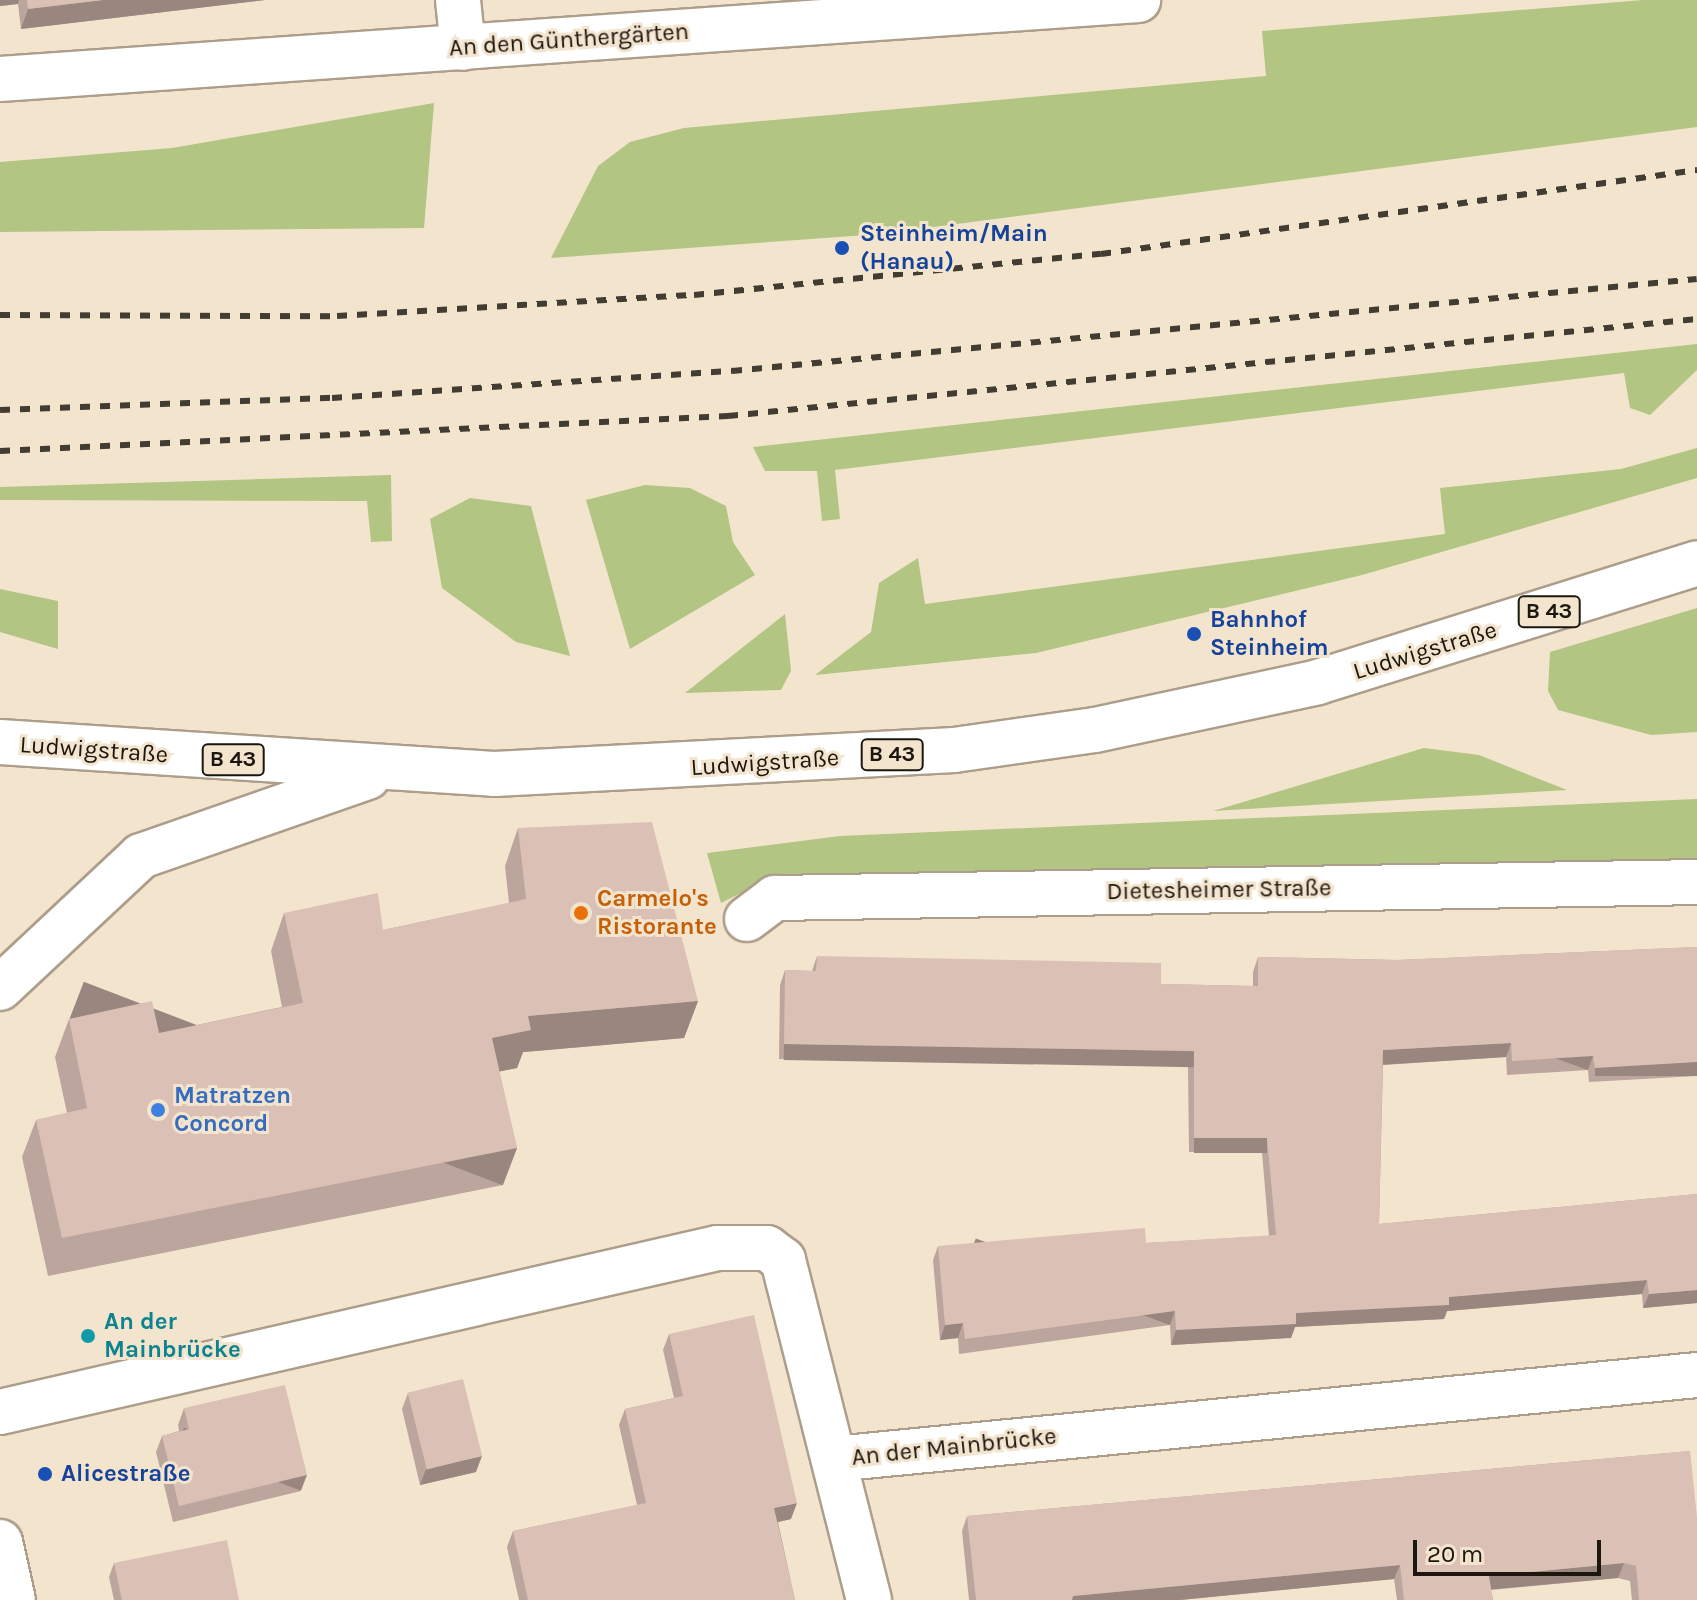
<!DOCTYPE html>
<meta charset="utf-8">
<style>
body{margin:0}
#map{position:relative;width:1697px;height:1600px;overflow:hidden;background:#f3e4ce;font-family:Karla,sans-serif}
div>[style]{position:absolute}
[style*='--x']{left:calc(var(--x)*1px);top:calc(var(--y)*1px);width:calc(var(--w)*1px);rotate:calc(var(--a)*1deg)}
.green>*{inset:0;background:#b2c582}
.roads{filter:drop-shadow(2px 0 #ac9e8a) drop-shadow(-2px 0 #ac9e8a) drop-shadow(0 2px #ac9e8a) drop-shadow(0 -2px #ac9e8a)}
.minor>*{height:44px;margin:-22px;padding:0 22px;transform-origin:22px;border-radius:22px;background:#fff}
.major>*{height:44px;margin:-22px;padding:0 22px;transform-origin:22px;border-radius:22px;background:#fff}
.rail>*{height:6px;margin-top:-3px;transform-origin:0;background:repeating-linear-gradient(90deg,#433c32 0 10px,transparent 0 20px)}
.wall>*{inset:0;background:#bca59d}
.shaded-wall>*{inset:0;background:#99867f;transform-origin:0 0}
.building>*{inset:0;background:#dbc0b6;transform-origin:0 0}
.dots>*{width:22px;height:22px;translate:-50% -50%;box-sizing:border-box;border:4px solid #f3e4ce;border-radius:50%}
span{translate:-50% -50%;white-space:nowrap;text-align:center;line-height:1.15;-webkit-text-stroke:6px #f3e4ce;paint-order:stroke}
.shield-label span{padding:2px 6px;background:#f3e4ce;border:2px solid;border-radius:6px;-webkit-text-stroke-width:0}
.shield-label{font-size:22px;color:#1b160e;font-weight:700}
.street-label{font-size:24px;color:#1b160e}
.transit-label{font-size:24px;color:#164399;font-weight:700}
.left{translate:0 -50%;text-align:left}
.food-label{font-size:24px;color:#c56008;font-weight:700}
.shop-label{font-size:24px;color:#366cbe;font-weight:700}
.culture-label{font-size:24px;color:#0d838f;font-weight:700}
.scale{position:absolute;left:1413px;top:1540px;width:188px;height:36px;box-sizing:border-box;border:4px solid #1b160e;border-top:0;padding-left:10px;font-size:24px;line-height:28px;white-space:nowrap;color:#1b160e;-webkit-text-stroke:6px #f3e4ce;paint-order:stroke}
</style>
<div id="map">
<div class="green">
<i style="clip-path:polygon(1643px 0,1697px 0,1697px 127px,880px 234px,551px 258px,598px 166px,630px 142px,684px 128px,1266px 76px,1262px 31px)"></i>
<i style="clip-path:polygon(434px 103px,424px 228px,0 232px,0 162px,172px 148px)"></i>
<i style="clip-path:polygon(1697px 344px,1697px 370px,1650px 415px,1630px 408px,1624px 373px,835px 470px,840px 519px,822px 521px,817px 471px,765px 471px,753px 447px)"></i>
<i style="clip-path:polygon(1697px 448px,1697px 478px,1362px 575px,1036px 653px,815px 675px,871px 632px,879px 583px,918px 558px,925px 604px,1445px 534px,1440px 488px,1621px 469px)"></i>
<i style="clip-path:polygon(391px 475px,392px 541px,371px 542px,367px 501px,0 500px,0 487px)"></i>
<i style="clip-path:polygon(645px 485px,690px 488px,726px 506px,733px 542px,755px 575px,630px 649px,586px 500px)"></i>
<i style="clip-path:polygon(470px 498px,531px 506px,570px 656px,516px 642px,442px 588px,430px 519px)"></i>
<i style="clip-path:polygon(0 589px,58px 601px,58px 649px,0 632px)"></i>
<i style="clip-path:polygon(1697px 608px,1697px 732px,1651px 735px,1558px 710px,1548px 691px,1550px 652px)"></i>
<i style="clip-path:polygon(785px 614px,791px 671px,781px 690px,685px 693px)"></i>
<i style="clip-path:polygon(1424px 748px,1479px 755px,1567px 790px,1213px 811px)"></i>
<i style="clip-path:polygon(1697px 799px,1697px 863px,815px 883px,749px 889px,721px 903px,707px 853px,840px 836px)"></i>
</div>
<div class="roads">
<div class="minor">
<i style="--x:458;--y:0;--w:48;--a:84.1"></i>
<i style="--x:0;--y:79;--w:1141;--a:-3.97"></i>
<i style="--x:747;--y:919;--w:35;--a:-37"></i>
<i style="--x:775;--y:898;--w:922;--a:-0.99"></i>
<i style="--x:0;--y:1412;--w:736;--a:-12.88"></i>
<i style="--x:717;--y:1248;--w:50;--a:0"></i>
<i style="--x:767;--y:1248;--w:20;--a:37"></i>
<i style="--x:783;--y:1260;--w:351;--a:75.8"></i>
<i style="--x:834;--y:1459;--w:867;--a:-5.56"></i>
</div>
<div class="major">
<i style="--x:0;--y:742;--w:496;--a:3.7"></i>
<i style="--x:495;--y:774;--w:460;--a:-3"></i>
<i style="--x:954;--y:750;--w:142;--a:-8.1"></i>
<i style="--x:1095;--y:730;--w:228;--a:-12.1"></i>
<i style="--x:1318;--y:682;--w:397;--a:-17.4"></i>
<i style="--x:0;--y:988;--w:193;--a:-43.1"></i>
<i style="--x:141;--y:856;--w:240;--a:-19.2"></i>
<i style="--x:0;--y:1542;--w:59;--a:77.4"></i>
</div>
</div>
<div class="rail">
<i style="--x:0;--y:315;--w:337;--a:0.2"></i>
<i style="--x:337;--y:316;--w:358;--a:-3.4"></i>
<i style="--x:694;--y:295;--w:409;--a:-5.8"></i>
<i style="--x:1101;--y:254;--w:602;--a:-8.02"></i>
<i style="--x:0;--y:410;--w:332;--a:-2.1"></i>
<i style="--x:332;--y:398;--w:401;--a:-3.9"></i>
<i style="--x:732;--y:371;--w:969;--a:-5.45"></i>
<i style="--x:0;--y:451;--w:729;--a:-2.75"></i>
<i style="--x:728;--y:416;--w:974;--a:-5.72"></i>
</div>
<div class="wall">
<i style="clip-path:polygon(0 0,265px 0,21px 29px,18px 4px,0 6px)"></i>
<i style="clip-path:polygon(518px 828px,698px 1001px,684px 1038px,523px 1052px,517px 1068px,499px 1071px,517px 1148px,503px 1185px,48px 1276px,22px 1157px,36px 1120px,67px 1113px,55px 1057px,69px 1019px,159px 1033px,282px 1007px,271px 951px,284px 913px,383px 930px,509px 903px,505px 866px)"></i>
<i style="clip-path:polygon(1697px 947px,1697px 1076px,1589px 1082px,1588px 1070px,1507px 1075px,1506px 1057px,1383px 1065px,1379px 1224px,1697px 1194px,1697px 1303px,1643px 1308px,1642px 1294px,1447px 1311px,1444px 1319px,1295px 1327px,1291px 1338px,1171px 1345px,1170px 1325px,959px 1354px,958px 1338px,940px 1340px,933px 1260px,938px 1246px,1146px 1243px,1269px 1236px,1262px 1152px,1189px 1152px,1188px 1065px,779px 1059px,780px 985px,785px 970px,812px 971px,817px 956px,1161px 984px,1253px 986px,1253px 972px,1258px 957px,1398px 960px)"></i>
<i style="clip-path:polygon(669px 1334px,791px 1519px,778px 1522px,795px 1600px,519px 1600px,507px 1547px,513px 1531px,637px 1505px,619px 1425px,625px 1409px,674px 1398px,663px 1350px)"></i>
<i style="clip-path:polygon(408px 1393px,476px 1472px,420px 1485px,402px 1409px)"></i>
<i style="clip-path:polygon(184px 1408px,301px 1491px,173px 1522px,156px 1452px,162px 1436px,179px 1431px,178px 1425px)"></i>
<i style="clip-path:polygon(1690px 1451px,1697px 1600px,1632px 1600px,1630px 1581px,1618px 1578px,1491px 1590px,1493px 1600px,1397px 1600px,1394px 1579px,1180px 1600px,969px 1600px,962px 1531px,967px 1516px)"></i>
<i style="clip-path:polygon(114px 1563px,239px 1600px,114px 1600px,109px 1577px)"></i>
</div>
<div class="shaded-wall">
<i style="clip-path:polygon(0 0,19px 0,18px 4px,0 6px)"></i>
<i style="clip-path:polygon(103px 0,265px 0,21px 29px,28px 9px)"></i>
<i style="clip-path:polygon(698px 1001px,684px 1038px,523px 1052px,517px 1068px,478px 1076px,492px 1038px,528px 1016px)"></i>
<i style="clip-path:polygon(1511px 1043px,1506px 1057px,1378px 1065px,1383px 1050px)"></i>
<i style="left:784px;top:1044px;width:410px;height:16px;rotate:1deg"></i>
<i style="left:1593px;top:1056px;width:15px;height:81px;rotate:110deg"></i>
<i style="left:1697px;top:1062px;width:14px;height:102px;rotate:90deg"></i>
<i style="left:1194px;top:1138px;width:73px;height:15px"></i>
<i style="left:517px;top:1148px;width:40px;height:464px;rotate:111deg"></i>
<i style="clip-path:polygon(1647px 1280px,1642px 1294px,1447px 1311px,1444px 1319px,1295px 1327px,1291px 1338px,1171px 1345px,1176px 1330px,1296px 1313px,1449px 1297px)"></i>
<i style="clip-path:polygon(1697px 1290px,1697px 1303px,1643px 1308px,1649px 1294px)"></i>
<i style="left:1175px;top:1311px;width:15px;height:212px;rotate:110deg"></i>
<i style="clip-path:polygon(963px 1323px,958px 1338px,940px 1340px,945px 1325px)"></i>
<i style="clip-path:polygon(482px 1456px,476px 1472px,420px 1485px,426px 1469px)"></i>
<i style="left:307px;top:1475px;width:17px;height:132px;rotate:111deg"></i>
<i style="clip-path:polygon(797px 1503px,791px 1519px,769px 1524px,774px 1508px)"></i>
<i style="clip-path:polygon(1624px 1563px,1618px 1578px,1484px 1590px,1489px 1576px)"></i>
<i style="clip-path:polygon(1400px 1565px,1394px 1579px,1180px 1600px,1071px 1600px,1073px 1596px)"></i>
</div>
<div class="building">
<i style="clip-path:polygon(27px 0,103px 0,28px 9px)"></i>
<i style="clip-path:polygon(652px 822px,698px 1001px,528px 1016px,531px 1030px,492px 1038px,517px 1148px,62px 1238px,36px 1120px,87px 1108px,69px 1019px,152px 1001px,159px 1033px,303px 1003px,284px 913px,378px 893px,383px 930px,526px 899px,518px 828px)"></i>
<i style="clip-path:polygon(1697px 947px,1697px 1062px,1595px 1068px,1593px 1056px,1512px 1061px,1511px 1043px,1383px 1050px,1379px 1224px,1697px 1194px,1697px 1290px,1649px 1294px,1647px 1280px,1449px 1297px,1449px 1305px,1296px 1313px,1296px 1324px,1176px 1330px,1175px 1311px,965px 1339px,963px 1323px,945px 1325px,938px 1246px,1145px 1228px,1146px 1243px,1276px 1235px,1267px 1138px,1194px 1138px,1194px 1051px,784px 1044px,785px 970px,816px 971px,817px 956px,1161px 963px,1161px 984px,1258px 986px,1258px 957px,1398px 960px)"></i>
<i style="clip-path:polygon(754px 1315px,797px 1503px,774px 1508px,795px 1600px,528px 1600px,513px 1531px,646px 1503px,625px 1409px,683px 1396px,669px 1334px)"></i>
<i style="left:463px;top:1379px;width:79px;height:57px;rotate:76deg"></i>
<i style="clip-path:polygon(285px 1385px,307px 1475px,179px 1506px,162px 1436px,189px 1429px,184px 1408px)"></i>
<i style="clip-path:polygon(1690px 1451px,1697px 1517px,1697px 1600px,1639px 1600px,1636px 1566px,1624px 1563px,1489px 1576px,1493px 1600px,1404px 1600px,1400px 1565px,1073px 1596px,1072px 1600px,976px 1600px,967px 1516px)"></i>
<i style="clip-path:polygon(227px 1540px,239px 1600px,122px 1600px,114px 1563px)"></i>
</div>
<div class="dots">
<i style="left:842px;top:248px;background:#1a4fb4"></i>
<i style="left:1194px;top:634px;background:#1a4fb4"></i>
<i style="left:581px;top:913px;background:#e8710a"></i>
<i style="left:158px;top:1110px;background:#3f7fe0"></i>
<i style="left:88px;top:1336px;background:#0f9aa8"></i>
<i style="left:45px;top:1474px;background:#1a4fb4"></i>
</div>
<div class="shield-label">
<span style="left:1549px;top:612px">B 43</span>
<span style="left:892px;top:755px">B 43</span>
<span style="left:233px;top:760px">B 43</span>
</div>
<div class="street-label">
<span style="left:569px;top:40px;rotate:-4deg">An den Günthergärten</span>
<span style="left:1425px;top:651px;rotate:-17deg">Ludwigstraße</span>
<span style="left:94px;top:750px;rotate:4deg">Ludwigstraße</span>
<span style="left:765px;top:763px;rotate:-4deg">Ludwigstraße</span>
<span style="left:1219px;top:890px;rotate:-1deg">Dietesheimer Straße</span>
<span style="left:954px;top:1447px;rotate:-6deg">An der Mainbrücke</span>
</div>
<div class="transit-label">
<span class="left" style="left:860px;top:248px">Steinheim/Main<br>(Hanau)</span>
<span class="left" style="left:1210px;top:634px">Bahnhof<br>Steinheim</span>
<span class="left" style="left:61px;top:1474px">Alicestraße</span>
</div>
<div class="food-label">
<span class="left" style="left:597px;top:913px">Carmelo's<br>Ristorante</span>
</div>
<div class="shop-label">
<span class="left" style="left:174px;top:1110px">Matratzen<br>Concord</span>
</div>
<div class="culture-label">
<span class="left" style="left:104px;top:1336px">An der<br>Mainbrücke</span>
</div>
<div class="scale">20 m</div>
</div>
